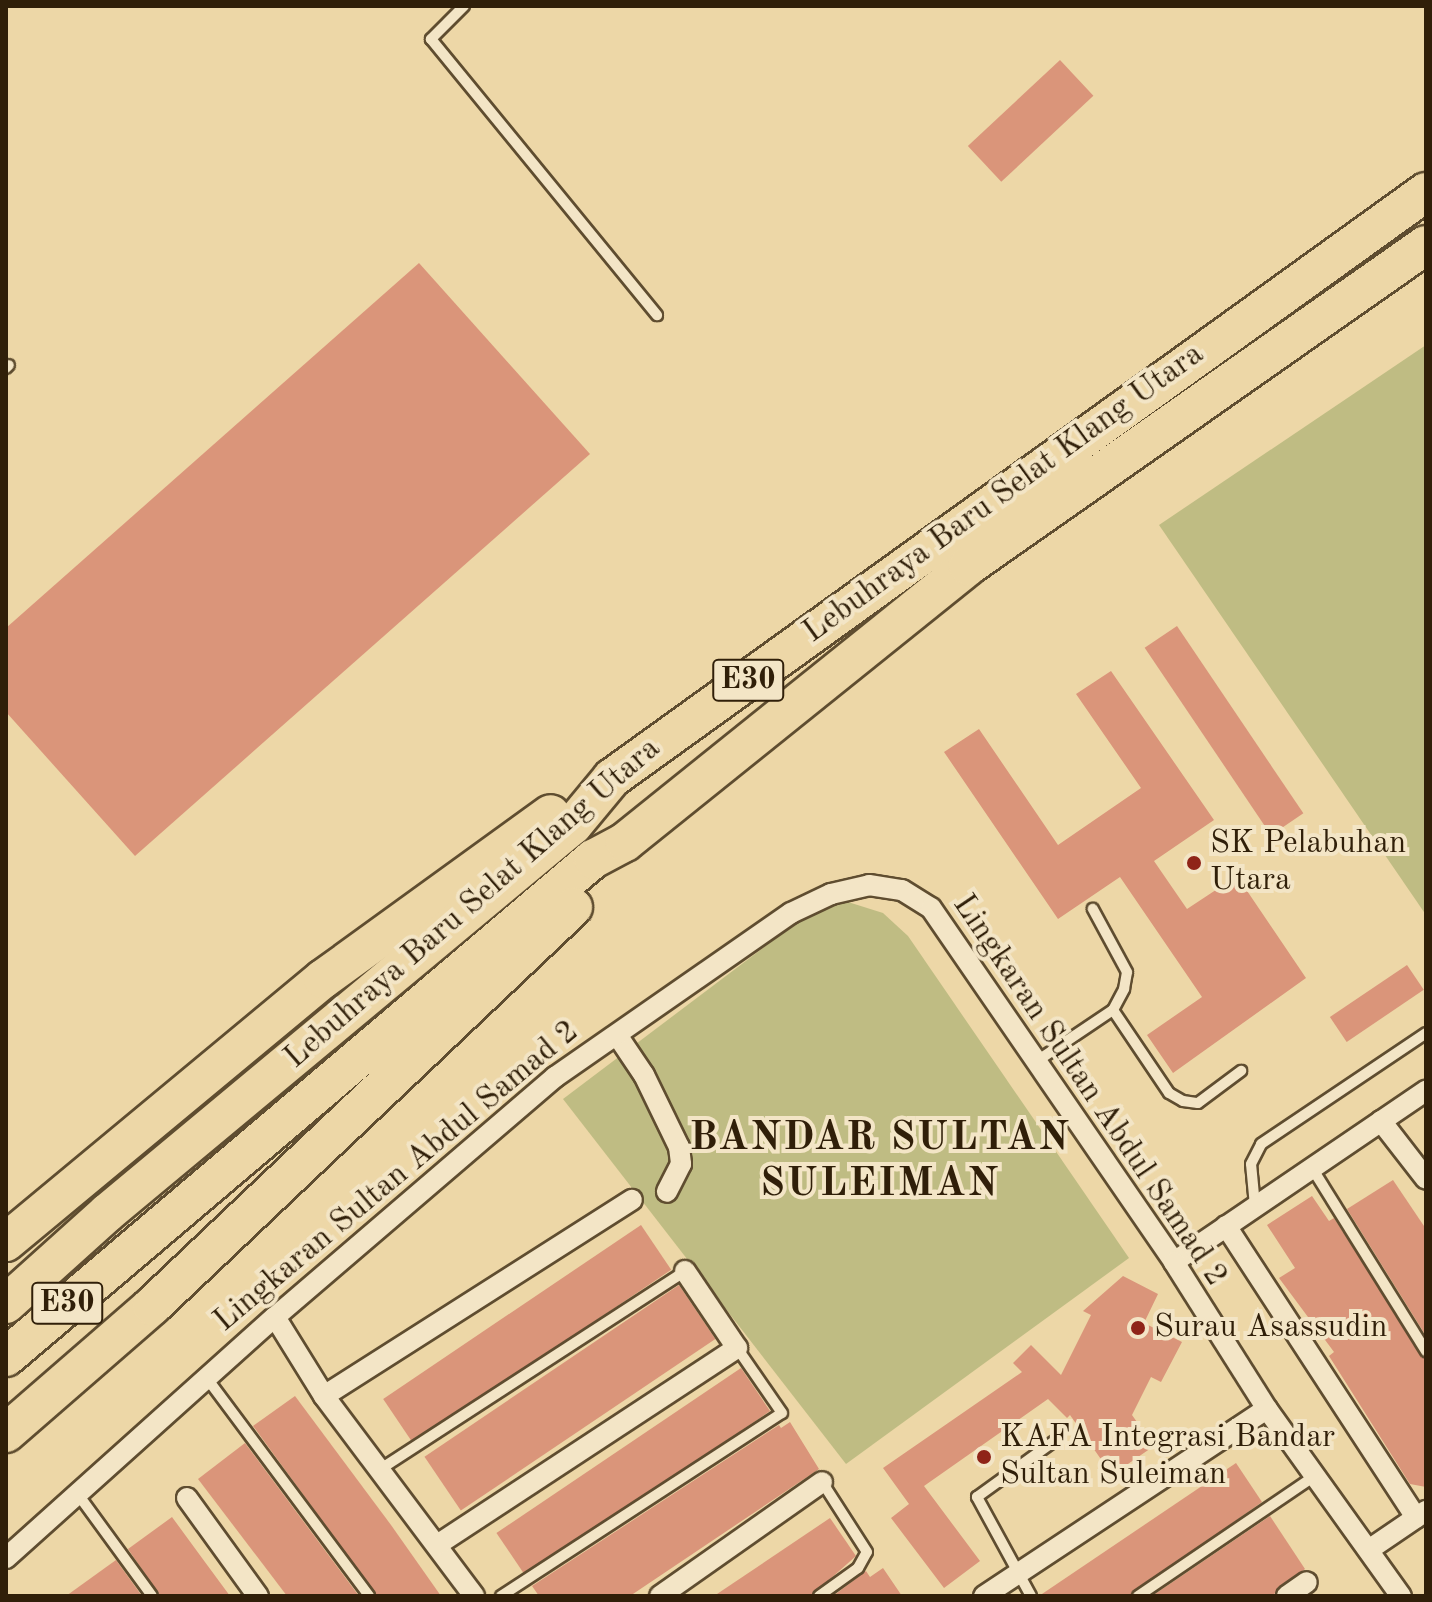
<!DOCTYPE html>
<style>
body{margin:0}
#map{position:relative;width:1432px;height:1602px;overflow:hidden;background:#edd7a7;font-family:"Old Standard TT",serif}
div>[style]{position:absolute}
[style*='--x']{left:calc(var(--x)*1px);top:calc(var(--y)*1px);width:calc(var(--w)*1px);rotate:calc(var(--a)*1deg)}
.green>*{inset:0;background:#bfbc83}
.building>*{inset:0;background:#da957a;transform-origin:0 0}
.roads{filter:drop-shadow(2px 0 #5f4d30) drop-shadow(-2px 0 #5f4d30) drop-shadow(0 2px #5f4d30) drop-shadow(0 -2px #5f4d30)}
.lane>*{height:10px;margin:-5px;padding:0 5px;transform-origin:5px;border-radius:5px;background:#f3e5c6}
.street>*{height:20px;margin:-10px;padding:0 10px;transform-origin:10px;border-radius:10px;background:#f3e5c6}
.highway>*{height:38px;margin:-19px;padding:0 19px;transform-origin:19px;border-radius:19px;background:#edd7a7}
.dots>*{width:22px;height:22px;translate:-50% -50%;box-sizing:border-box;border:4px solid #f3e5c6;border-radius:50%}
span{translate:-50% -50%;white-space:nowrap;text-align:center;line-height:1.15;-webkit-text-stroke:8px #f3e5c6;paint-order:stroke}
.shield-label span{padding:2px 6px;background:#f3e5c6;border:2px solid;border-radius:6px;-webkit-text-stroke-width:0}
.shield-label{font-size:30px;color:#301f09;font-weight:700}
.street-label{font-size:32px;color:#301f09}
.poi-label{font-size:32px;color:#301f09}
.left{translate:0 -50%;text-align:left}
.district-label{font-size:40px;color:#301f09;font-weight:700;letter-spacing:2px}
.frame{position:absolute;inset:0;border:8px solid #301f09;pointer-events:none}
</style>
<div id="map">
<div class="green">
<i style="clip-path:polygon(1426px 345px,1426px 915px,1159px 525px)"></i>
<i style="clip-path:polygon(848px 902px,883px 913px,908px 936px,1129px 1258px,846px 1464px,563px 1099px,808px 914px)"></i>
</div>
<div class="building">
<i style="left:1060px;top:60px;width:49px;height:126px;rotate:47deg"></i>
<i style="clip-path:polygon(419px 263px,590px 454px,135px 856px,6px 712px,6px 628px)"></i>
<i style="left:1177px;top:626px;width:226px;height:39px;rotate:56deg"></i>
<i style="clip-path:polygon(1111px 671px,1214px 820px,1154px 861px,1187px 909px,1237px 876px,1306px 978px,1173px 1073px,1147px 1035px,1202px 997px,1120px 877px,1058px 919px,944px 752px,979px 729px,1058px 845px,1141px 788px,1076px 694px)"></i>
<i style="left:1407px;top:965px;width:30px;height:93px;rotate:56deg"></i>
<i style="clip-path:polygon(1393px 1180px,1426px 1229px,1426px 1336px,1347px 1209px)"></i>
<i style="clip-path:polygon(1312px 1196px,1329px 1221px,1334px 1218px,1426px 1359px,1426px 1487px,1410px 1484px,1329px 1356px,1334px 1352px,1279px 1278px,1295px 1268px,1267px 1225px)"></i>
<i style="left:641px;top:1225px;width:54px;height:311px;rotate:56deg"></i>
<i style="clip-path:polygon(1123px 1276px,1158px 1294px,1144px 1323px,1182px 1342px,1161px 1382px,1151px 1377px,1132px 1415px,1154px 1446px,1112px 1475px,1070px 1415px,1067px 1418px,1048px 1399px,924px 1486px,980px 1561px,944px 1588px,891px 1518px,909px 1504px,883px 1468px,1022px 1372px,1013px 1363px,1031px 1345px,1061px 1375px,1091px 1315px,1083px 1311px)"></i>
<i style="left:679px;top:1285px;width:65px;height:307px;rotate:56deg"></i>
<i style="left:741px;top:1368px;width:52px;height:295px;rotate:56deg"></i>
<i style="clip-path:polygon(295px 1396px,391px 1525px,441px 1596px,377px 1596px,253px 1426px)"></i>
<i style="clip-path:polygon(790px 1422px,819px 1469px,630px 1596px,539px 1596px,532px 1586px,779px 1425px,781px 1428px)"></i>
<i style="clip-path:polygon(245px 1443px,359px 1596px,287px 1596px,198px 1479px)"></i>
<i style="clip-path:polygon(1236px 1463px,1262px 1502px,1130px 1596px,1039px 1596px)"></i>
<i style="clip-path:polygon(1270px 1516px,1305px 1569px,1274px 1594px,1152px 1596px)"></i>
<i style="clip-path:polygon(172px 1517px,202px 1558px,230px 1596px,160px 1596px,128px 1549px)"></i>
<i style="clip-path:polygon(830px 1518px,856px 1556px,811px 1596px,714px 1596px)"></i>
<i style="clip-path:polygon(116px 1560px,142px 1596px,66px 1596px)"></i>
<i style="clip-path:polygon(883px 1568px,902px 1596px,833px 1596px,866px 1571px,870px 1577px)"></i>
</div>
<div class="roads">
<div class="lane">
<i style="--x:464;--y:6;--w:47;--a:135"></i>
<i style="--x:431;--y:39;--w:357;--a:50.7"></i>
<i style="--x:6;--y:368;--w:4;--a:-45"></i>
<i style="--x:1113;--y:1010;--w:100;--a:56"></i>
<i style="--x:1169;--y:1093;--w:16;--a:30"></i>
<i style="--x:1183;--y:1101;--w:15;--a:8"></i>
<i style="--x:1198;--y:1103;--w:54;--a:-36.7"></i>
<i style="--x:1037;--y:1061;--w:92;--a:-33.9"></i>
<i style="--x:1113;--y:1010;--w:24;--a:-62"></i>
<i style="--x:1124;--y:989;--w:17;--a:-80"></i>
<i style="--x:1127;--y:972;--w:72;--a:-118.4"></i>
<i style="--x:1312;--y:1168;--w:216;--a:58.1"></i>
<i style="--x:1255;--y:1206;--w:42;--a:-95.4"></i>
<i style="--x:1251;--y:1164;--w:22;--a:-63"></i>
<i style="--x:1261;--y:1144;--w:199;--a:-33.9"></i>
<i style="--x:206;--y:1377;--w:273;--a:53.3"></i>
<i style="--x:379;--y:1470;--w:365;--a:-33"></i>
<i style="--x:77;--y:1493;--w:127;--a:53.9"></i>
<i style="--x:501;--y:1596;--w:335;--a:-33.1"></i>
<i style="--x:782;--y:1413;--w:79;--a:-124.7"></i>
<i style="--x:819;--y:1596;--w:48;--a:-35.7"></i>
<i style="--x:858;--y:1568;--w:18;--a:-61"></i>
<i style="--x:867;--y:1552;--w:83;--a:-122.7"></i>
<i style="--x:1031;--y:1596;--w:113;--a:-118.6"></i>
<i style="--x:977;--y:1497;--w:102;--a:-35.9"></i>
<i style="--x:1138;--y:1596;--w:215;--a:-34.2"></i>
</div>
<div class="street">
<i style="--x:617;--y:1035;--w:48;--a:56"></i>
<i style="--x:644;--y:1075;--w:80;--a:64.1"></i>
<i style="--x:679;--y:1147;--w:17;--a:83"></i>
<i style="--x:681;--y:1164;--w:31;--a:117"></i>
<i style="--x:1381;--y:1121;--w:73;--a:52.2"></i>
<i style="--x:1226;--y:1226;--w:348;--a:56.9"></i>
<i style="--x:1174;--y:1262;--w:305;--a:-34.2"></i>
<i style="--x:275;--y:1317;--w:93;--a:58.2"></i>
<i style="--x:324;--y:1396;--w:250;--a:53.1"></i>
<i style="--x:324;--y:1396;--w:365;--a:-32.5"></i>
<i style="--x:187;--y:1498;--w:121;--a:54.1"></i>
<i style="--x:437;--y:1545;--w:359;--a:-33.3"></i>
<i style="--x:737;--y:1348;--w:93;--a:-124"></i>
<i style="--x:1370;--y:1549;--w:68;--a:-34.2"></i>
<i style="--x:6;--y:1558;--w:361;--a:-41.9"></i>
<i style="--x:275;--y:1317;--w:369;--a:-40.6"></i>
<i style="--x:555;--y:1077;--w:287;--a:-34.8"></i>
<i style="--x:791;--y:913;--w:44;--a:-25.4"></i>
<i style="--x:831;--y:894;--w:39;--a:-13"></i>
<i style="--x:869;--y:885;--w:33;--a:9"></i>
<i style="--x:902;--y:890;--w:34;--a:32"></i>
<i style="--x:931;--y:908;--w:429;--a:55.5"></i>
<i style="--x:1174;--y:1262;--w:174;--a:57.7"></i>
<i style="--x:1267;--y:1409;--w:230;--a:54.4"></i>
<i style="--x:660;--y:1596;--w:198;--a:-35.1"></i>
<i style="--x:984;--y:1596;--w:339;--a:-33.5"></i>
<i style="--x:1287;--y:1596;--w:24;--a:-35"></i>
</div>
<div class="highway">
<i style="--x:6;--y:1242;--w:412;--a:-39.7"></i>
<i style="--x:323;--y:979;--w:281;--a:-35.9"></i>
<i style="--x:6;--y:1304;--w:136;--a:-42"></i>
<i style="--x:107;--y:1213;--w:606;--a:-39.78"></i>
<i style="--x:573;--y:825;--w:61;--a:-50.3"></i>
<i style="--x:612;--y:778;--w:1003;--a:-35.75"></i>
<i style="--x:6;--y:1357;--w:770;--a:-40.31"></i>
<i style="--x:593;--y:859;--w:36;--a:-28"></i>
<i style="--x:625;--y:842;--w:440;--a:-38.8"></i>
<i style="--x:968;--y:566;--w:559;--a:-35.03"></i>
<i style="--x:6;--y:1433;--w:194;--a:-41"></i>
<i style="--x:152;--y:1306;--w:580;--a:-43.46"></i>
</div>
</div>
<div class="dots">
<i style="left:1194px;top:863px;background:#8f2418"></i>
<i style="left:1138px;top:1328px;background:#8f2418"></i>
<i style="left:984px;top:1457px;background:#8f2418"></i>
</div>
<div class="shield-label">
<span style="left:748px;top:680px">E30</span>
<span style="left:67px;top:1303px">E30</span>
</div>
<div class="street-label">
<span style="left:1004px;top:494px;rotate:-36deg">Lebuhraya Baru Selat Klang Utara</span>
<span style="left:473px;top:904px;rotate:-41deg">Lebuhraya Baru Selat Klang Utara</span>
<span style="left:1089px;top:1091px;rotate:56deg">Lingkaran Sultan Abdul Samad 2</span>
<span style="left:397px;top:1177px;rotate:-40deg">Lingkaran Sultan Abdul Samad 2</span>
</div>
<div class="poi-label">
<span class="left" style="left:1210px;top:863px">SK Pelabuhan<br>Utara</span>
<span class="left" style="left:1154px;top:1328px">Surau Asassudin</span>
<span class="left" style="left:1000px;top:1457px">KAFA Integrasi Bandar<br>Sultan Suleiman</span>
</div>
<div class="district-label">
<span style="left:880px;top:1162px">BANDAR SULTAN<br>SULEIMAN</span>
</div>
<div class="frame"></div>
</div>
